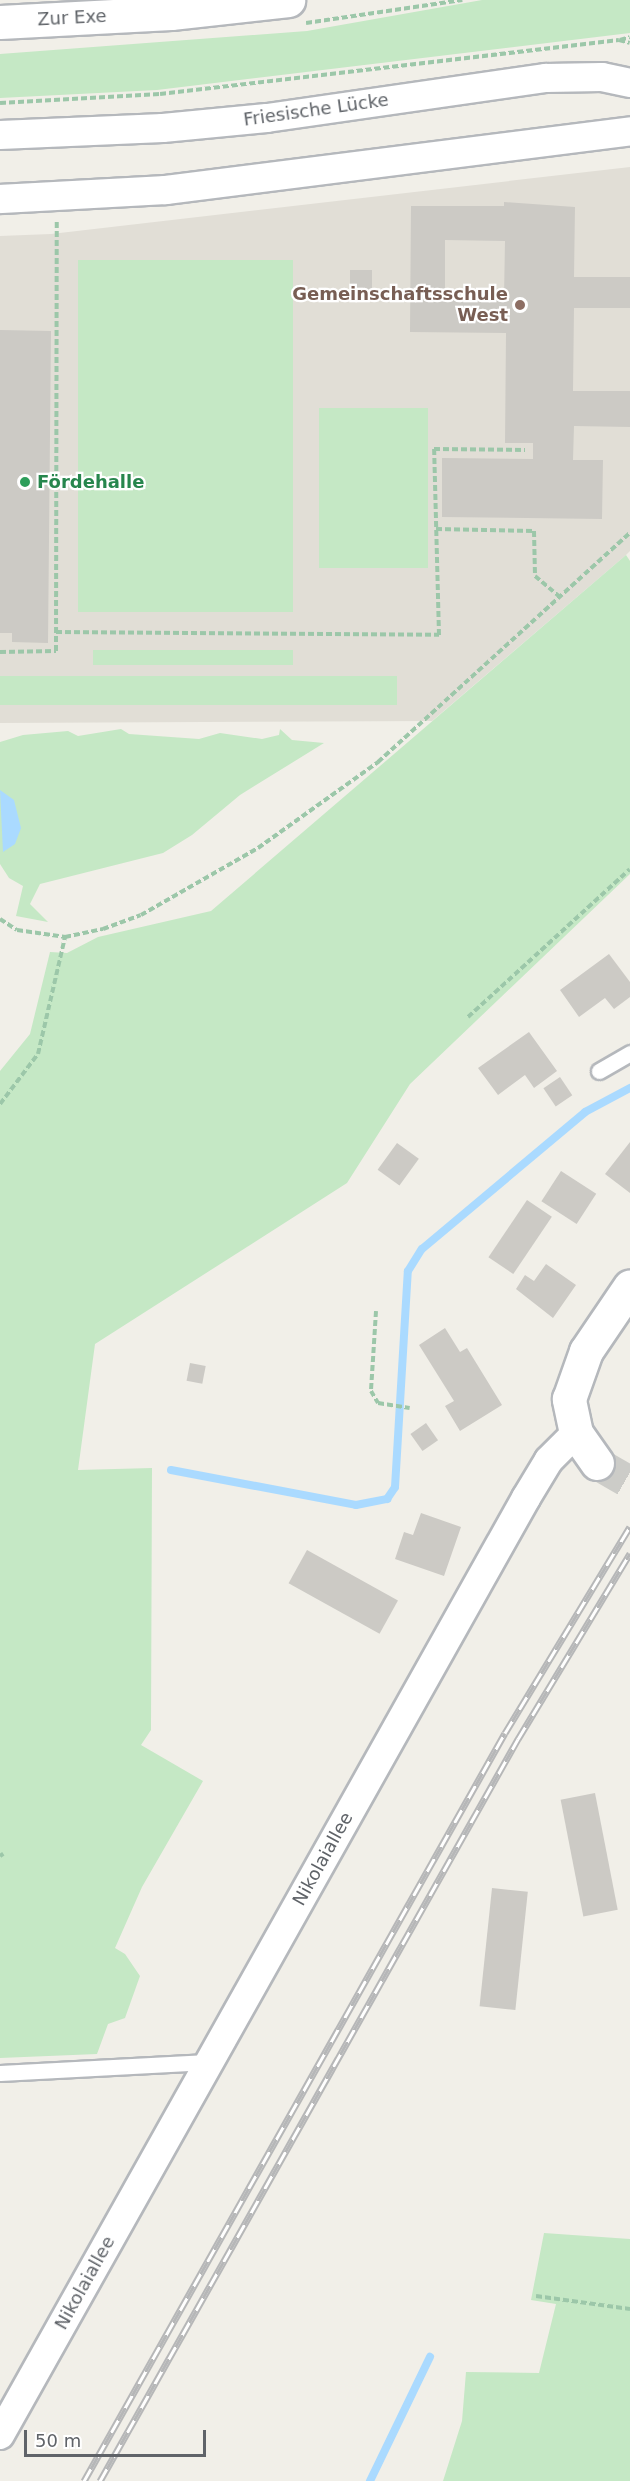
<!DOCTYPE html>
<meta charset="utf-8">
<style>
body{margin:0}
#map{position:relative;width:630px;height:2481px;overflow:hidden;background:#f1efe8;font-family:"DejaVu Sans",sans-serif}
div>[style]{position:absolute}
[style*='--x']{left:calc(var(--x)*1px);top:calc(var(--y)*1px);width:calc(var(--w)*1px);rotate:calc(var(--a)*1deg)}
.education>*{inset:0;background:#e1ded6}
.green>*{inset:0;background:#c5e8c5;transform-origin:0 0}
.water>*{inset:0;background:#aadaff}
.stream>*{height:8px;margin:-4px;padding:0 4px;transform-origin:4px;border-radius:4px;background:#aadaff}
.building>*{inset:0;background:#cccac5;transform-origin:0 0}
.tertiary-tunnel>*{height:33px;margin-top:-16.5px;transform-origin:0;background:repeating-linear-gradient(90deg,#ccccc8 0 33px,transparent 0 49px)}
.path>*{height:4px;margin-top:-2px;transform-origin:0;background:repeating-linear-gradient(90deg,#9cc7a9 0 6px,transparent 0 9px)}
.roads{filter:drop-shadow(2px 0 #b5b8bc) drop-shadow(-2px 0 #b5b8bc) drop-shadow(0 2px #b5b8bc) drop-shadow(0 -2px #b5b8bc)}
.service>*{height:15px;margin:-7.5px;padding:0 7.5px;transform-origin:7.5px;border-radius:7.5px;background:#fff}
.minor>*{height:28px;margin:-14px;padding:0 14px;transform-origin:14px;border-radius:14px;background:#fff}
.tertiary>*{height:33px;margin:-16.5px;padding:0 16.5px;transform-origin:16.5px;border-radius:16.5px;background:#fff}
.secondary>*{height:33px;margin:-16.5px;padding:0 16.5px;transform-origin:16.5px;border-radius:16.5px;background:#fff}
.rail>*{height:7px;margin-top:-3.5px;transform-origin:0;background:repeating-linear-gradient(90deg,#fff 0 14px,#b6b7b8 0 28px);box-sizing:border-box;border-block:2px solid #b6b7b8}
.dots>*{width:16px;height:16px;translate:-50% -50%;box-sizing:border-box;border:3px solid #fff;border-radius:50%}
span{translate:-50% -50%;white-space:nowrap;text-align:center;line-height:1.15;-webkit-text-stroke:4.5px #fff;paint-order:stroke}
.street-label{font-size:18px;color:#5f6368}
.education-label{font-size:18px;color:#785e54;font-weight:700}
.right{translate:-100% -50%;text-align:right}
.leisure-label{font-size:18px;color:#27864d;font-weight:700}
.left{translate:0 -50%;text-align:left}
.scale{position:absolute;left:24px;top:2430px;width:182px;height:27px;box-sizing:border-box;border:3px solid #5f6368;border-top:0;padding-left:8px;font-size:18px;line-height:21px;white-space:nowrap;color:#5f6368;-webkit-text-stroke:4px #fff;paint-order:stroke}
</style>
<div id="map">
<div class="education">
<i style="clip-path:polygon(630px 167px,630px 551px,626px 555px,432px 721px,0 723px,0 236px,51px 234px)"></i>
</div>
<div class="green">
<i style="clip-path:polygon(482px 0,630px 0,630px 33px,157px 90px,0 98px,0 54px,307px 31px)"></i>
<i style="left:293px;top:260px;width:352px;height:215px;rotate:90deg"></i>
<i style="left:319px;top:408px;width:109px;height:160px"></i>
<i style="clip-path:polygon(626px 555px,630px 561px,630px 874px,410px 1084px,347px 1183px,95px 1344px,78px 1470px,152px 1468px,151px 1730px,141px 1745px,203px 1781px,142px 1887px,115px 1948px,125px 1954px,140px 1976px,125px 2018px,108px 2024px,97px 2054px,0 2058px,0 1071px,30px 1034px,50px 952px,67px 953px,98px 937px,211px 911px)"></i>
<i style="left:93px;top:650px;width:200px;height:15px"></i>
<i style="left:0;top:676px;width:397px;height:29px"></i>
<i style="clip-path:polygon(121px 729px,129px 734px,199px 739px,220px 733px,262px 739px,279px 735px,280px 729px,292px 740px,324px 743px,240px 795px,192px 835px,163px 853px,40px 884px,30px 904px,48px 922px,16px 916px,23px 886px,9px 878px,0 864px,0 742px,23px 735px,68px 731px,78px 736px)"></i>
<i style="clip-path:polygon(544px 2233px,630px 2239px,630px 2481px,443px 2481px,462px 2421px,466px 2372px,539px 2373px,556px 2304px,531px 2300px)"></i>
</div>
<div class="water">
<i style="clip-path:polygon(0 790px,14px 800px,21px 828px,15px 844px,3px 852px)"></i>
</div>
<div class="stream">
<i style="--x:171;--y:1470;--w:188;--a:10.7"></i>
<i style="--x:356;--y:1505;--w:32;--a:-11"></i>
<i style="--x:387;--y:1499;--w:14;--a:-56"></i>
<i style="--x:395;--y:1487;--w:216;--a:-86.6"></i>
<i style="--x:408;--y:1271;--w:26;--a:-58"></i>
<i style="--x:422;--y:1249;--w:213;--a:-40"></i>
<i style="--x:585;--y:1112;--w:51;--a:-28.1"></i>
<i style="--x:370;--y:2481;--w:138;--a:-64.2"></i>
</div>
<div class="building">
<i style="clip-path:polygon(evenodd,504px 202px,575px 207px,574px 277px,630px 277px,630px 308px,574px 308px,573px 391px,630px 391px,630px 427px,574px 426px,573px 460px,603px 460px,602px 519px,442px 517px,442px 458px,533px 459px,533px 443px,505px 443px,506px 333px,410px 332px,411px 206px,504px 206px,504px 202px,445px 240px,505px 241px,504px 297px,445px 297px,445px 240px)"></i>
<i style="left:350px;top:270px;width:22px;height:24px"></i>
<i style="clip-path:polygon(0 330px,51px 331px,48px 643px,12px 642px,12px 633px,0 633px)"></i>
<i style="clip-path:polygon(609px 954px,630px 982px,630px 997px,614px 1009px,605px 998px,579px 1017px,560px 990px)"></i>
<i style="clip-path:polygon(529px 1032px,557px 1071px,534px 1088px,525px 1075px,498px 1095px,478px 1068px)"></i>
<i style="left:560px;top:1077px;width:22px;height:20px;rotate:56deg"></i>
<i style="clip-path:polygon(630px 1142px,630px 1193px,605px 1174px)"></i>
<i style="left:397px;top:1143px;width:27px;height:33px;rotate:36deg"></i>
<i style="left:561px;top:1171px;width:42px;height:36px;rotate:33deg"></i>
<i style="left:527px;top:1200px;width:30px;height:69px;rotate:34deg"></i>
<i style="clip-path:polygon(546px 1264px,576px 1285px,553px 1318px,516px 1289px,525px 1275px,534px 1281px)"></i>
<i style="clip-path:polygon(445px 1328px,460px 1352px,467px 1348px,502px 1405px,460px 1431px,445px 1406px,454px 1401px,419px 1345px)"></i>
<i style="left:190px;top:1363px;width:16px;height:18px;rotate:11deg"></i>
<i style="left:426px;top:1423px;width:21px;height:19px;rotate:55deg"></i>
<i style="clip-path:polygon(421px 1513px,461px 1527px,444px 1576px,395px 1559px,404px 1532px,413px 1535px)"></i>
<i style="left:307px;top:1550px;width:104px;height:38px;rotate:29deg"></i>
<i style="left:595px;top:1793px;width:119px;height:35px;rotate:79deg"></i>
<i style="left:492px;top:1888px;width:36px;height:119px;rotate:6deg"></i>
</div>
<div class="tertiary-tunnel">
<i style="--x:597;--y:1463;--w:38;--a:30"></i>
</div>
<div class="path">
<i style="--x:306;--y:23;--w:158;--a:-8.4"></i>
<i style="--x:620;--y:40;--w:10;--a:-17"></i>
<i style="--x:0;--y:103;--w:160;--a:-3.2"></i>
<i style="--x:160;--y:94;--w:462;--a:-6.7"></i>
<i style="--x:619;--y:40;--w:11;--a:15"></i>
<i style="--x:436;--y:529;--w:98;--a:1.2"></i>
<i style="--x:534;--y:531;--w:45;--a:88.7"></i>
<i style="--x:535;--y:576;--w:33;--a:40"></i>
<i style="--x:56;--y:632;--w:383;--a:0.4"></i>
<i style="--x:439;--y:635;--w:186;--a:-91.5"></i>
<i style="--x:434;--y:449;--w:91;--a:0.6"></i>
<i style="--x:0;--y:652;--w:56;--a:-1"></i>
<i style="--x:56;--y:651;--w:430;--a:-89.9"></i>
<i style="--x:0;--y:919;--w:20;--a:33"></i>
<i style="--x:17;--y:930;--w:49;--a:8.3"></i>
<i style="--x:65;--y:937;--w:39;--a:-12"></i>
<i style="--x:103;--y:929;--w:40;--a:-20.2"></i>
<i style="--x:141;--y:915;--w:135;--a:-29.8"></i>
<i style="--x:258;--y:848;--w:148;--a:-35.6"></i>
<i style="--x:378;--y:762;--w:341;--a:-42.3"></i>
<i style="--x:468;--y:1017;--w:219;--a:-42.4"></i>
<i style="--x:0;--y:1104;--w:63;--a:-52.8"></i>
<i style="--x:38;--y:1054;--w:120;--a:-77"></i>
<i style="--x:376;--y:1311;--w:80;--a:93.6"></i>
<i style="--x:371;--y:1391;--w:14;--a:60"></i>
<i style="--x:378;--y:1403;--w:32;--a:9"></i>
<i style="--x:0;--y:1856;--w:4;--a:-34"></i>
<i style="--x:536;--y:2296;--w:95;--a:7.9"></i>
</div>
<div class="roads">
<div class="service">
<i style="--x:599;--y:1071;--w:36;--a:-30"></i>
<i style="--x:0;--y:2073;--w:208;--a:-3"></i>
</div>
<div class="minor">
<i style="--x:0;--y:135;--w:163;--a:-2.5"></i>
<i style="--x:163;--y:128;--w:104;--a:-5.5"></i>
<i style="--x:267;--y:118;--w:282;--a:-8.2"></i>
<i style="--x:546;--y:78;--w:56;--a:-1"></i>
<i style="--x:602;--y:77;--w:29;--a:12"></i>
<i style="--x:0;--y:199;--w:166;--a:-3.1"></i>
<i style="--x:166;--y:190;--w:468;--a:-7.2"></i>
<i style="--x:0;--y:2435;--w:1075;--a:-60.69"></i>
<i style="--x:526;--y:1498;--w:44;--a:-58.8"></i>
<i style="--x:549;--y:1460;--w:38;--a:-45"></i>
</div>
<div class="tertiary">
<i style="--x:597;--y:1463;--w:37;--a:-125"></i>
<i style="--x:576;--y:1433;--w:35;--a:-102"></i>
<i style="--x:569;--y:1399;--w:51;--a:-70.5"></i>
<i style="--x:586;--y:1351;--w:78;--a:-55.9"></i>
</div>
<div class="secondary">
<i style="--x:0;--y:22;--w:171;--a:-3"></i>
<i style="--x:171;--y:13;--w:118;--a:-6.3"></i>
</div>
</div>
<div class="rail">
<i style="--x:84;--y:2481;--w:858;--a:-60.63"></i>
<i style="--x:505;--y:1733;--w:241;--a:-58.8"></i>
<i style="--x:100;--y:2481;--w:852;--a:-60.61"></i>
<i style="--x:518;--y:1739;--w:217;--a:-58.9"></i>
</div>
<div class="dots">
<i style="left:520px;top:305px;background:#8d6e63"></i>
<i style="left:25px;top:482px;background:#2e9e5b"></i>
</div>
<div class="street-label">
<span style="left:72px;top:18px;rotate:-3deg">Zur Exe</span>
<span style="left:316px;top:110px;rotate:-8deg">Friesische Lücke</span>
<span style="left:323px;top:1859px;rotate:-61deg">Nikolaiallee</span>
<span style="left:85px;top:2283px;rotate:-61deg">Nikolaiallee</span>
</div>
<div class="education-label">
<span class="right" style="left:508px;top:305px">Gemeinschaftsschule<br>West</span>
</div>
<div class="leisure-label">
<span class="left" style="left:37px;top:482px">Fördehalle</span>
</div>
<div class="scale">50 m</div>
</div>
